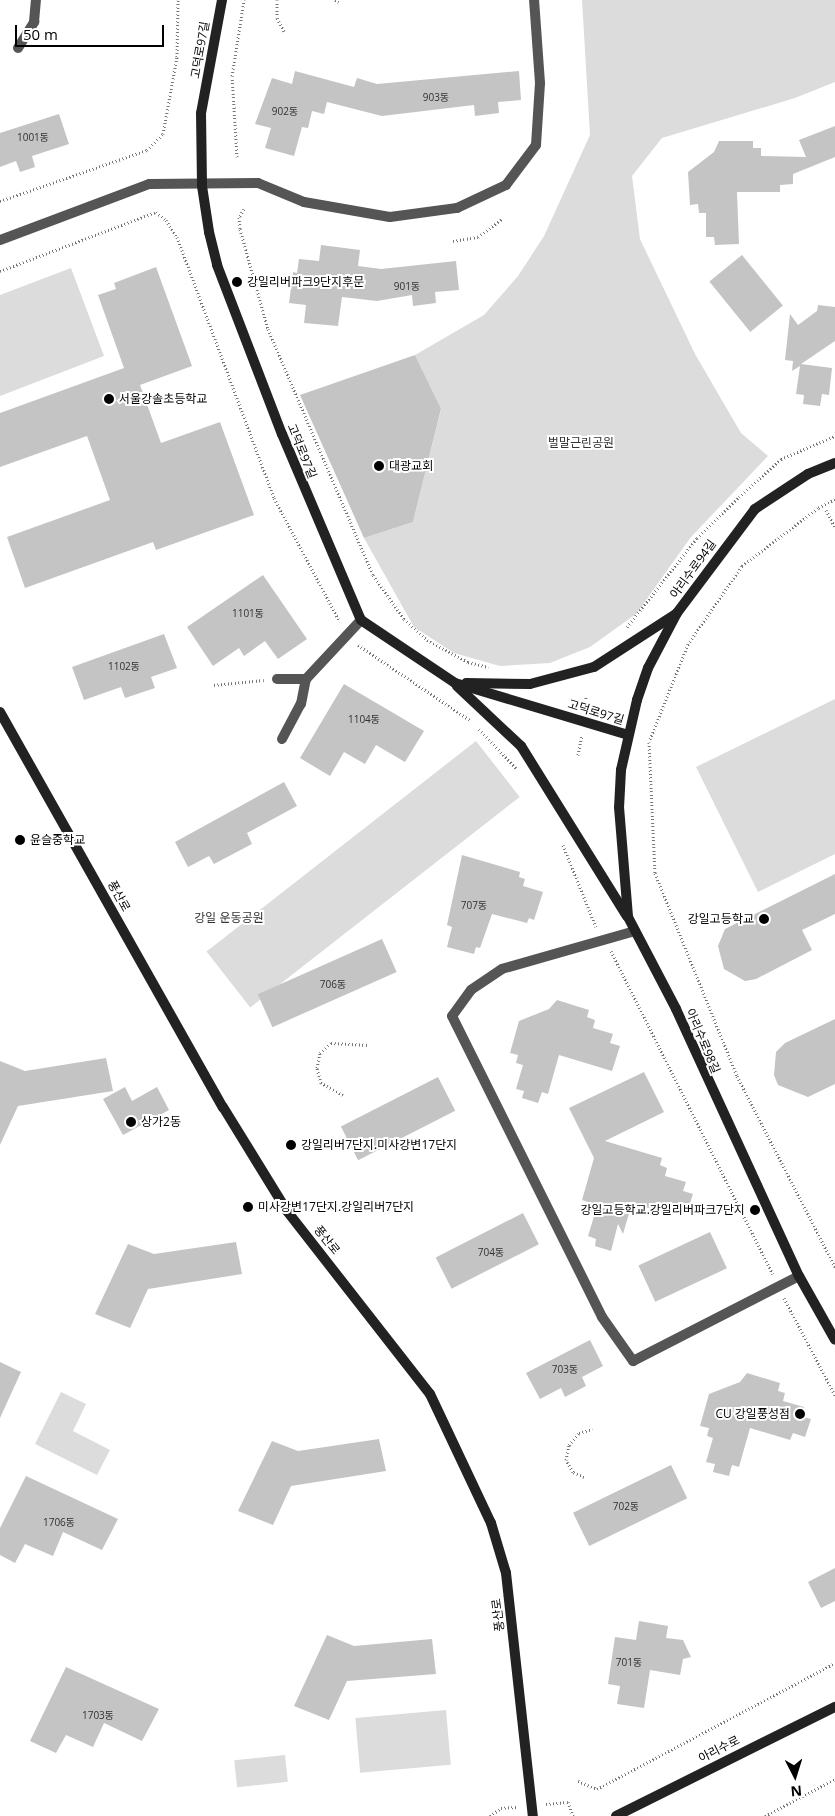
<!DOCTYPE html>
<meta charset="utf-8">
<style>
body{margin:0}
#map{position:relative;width:835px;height:1816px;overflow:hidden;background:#fff;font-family:"Open Sans","Noto Sans KR",sans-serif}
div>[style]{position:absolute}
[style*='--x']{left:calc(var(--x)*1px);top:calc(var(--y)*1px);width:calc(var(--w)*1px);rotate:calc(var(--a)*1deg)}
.green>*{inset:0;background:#dcdcdc;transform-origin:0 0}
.building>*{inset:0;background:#c4c4c4;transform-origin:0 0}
.path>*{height:3px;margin-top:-1.5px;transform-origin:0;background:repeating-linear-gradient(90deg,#777 0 1px,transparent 0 3.5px)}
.street>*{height:10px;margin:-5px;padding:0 5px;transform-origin:5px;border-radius:5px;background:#555}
.secondary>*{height:10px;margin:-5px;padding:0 5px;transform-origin:5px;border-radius:5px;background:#222}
.dots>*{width:14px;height:14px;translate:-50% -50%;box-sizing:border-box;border:2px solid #fff;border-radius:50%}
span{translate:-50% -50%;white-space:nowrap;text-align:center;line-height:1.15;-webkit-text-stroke:4px #fff;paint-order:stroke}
.number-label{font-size:10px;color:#313131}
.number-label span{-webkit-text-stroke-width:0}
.street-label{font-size:12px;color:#000}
.poi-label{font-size:12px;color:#000}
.left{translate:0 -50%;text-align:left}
.right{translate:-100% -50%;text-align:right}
.park-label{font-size:12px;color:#333}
.north{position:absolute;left:770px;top:1751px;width:50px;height:50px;-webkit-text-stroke:4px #fff;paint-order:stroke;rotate:175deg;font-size:14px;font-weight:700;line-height:20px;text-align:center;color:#000}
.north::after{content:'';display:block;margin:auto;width:18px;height:22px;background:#000;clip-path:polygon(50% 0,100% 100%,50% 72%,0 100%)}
.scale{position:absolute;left:15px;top:25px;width:149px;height:22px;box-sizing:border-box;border:2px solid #000;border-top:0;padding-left:6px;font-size:15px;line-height:18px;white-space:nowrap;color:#000;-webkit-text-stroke:4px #fff;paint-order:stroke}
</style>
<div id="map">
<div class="green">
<i style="clip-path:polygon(582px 0,835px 0,835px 82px,795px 98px,662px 138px,632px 176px,640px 239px,695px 354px,741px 433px,768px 456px,691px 537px,636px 614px,590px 647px,550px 663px,500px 666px,454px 653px,414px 627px,364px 538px,413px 522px,441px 410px,415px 355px,484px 315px,518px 276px,544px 236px,590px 135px)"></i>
<i style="clip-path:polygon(71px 268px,104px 356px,0 396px,0 295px)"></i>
<i style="clip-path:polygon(835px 699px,835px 854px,758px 892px,696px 767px)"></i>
<i style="left:476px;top:741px;width:71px;height:342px;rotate:52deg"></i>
<i style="clip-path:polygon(61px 1392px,86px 1404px,73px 1431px,110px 1450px,97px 1475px,35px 1444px)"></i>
<i style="left:446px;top:1710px;width:55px;height:91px;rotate:85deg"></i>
<i style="left:285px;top:1755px;width:27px;height:51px;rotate:84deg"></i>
</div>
<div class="building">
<i style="clip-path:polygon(295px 71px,354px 87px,357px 78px,377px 84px,519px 71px,521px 100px,498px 102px,499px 113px,475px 116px,474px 105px,382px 116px,327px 102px,324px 114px,312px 111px,308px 128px,302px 127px,294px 156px,265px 148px,271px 128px,255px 124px,272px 78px,292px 84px)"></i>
<i style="clip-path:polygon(59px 114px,69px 144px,32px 156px,35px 167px,20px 172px,16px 161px,0 167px,0 133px)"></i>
<i style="clip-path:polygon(835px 126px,835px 157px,793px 174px,793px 184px,780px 185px,780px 192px,737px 192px,739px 244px,715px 245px,714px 237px,706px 237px,706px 213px,699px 213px,698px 204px,690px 205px,688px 172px,714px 152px,719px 141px,753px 141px,753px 148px,761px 148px,761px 156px,806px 157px,799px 140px)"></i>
<i style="clip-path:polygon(321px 245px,360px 250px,358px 266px,381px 269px,456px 261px,459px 290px,435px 292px,436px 303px,413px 306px,412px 295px,377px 301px,342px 297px,338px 326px,304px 323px,306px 305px,289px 303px,293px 272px,297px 273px,299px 259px,319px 261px)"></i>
<i style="left:742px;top:255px;width:65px;height:42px;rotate:51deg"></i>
<i style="clip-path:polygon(156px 267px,192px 366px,140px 385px,161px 443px,220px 422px,254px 515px,156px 550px,153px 542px,25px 588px,7px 537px,110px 500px,87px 436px,0 467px,0 413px,124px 368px,98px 295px,116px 289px,114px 283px)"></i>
<i style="clip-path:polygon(818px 305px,835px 307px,835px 341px,801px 364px,832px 368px,829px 395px,822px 394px,820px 406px,803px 404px,804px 395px,796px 394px,800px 366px,792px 371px,793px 361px,785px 360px,790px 314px,798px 325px,817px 311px)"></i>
<i style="clip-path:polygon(415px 355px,441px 409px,413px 522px,364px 538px,300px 395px)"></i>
<i style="clip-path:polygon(263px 575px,307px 639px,278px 659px,265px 641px,244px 656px,239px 648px,213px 666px,187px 627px)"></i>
<i style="clip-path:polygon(164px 634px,177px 668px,151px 677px,155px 688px,125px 698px,121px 687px,84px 700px,72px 667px)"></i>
<i style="clip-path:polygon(344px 684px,424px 731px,405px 762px,376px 745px,365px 764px,344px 752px,330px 776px,300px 758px)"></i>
<i style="clip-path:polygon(284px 782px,297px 806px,247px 833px,252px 844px,214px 864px,209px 856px,188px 867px,175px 842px)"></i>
<i style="clip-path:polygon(462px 855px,520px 872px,519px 877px,525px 879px,523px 886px,543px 892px,534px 920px,529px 918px,527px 923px,492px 914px,480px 948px,476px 947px,474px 954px,447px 947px,452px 927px,447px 925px)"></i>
<i style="clip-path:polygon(835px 874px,835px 914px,802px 930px,812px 950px,756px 979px,745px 981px,724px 969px,718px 946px,725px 929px)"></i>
<i style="left:382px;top:939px;width:36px;height:136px;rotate:66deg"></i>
<i style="clip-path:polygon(557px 1000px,589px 1010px,587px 1017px,595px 1020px,593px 1028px,613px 1034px,610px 1043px,620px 1046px,612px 1071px,559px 1055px,548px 1094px,542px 1092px,538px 1103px,522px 1098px,524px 1091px,516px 1089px,523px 1065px,516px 1063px,518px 1055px,510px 1053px,519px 1021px,549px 1009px)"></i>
<i style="clip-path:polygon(835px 1019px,835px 1084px,808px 1097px,778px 1085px,774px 1075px,776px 1052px,785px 1043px)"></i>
<i style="clip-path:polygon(106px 1058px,113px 1091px,18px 1106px,0 1145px,0 1061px,25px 1071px)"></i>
<i style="clip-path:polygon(644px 1072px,664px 1112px,605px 1141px,662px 1158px,660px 1165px,667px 1168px,665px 1176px,686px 1182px,683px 1191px,693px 1194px,687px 1212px,675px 1208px,672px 1215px,632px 1203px,623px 1234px,618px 1224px,611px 1251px,595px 1246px,596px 1239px,588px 1236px,595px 1213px,588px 1211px,591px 1203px,582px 1200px,594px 1158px,569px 1108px)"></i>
<i style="left:438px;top:1077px;width:38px;height:109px;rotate:63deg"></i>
<i style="clip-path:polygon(125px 1087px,132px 1101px,157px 1087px,169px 1110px,123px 1135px,103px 1099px)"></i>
<i style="left:523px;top:1213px;width:35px;height:98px;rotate:63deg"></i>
<i style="left:710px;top:1232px;width:40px;height:79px;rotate:65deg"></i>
<i style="clip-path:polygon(236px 1242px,242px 1274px,148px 1289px,130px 1328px,95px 1314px,128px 1244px,154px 1254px)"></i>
<i style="clip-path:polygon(590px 1340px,603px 1366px,582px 1377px,586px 1386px,565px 1397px,561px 1388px,540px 1399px,526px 1373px)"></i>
<i style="clip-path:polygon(0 1362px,21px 1372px,0 1418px)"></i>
<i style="clip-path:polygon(747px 1373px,780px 1383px,778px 1391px,785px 1393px,783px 1401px,804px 1407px,801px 1416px,811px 1419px,805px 1437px,793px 1433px,790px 1440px,750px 1428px,739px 1467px,732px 1465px,729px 1476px,713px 1472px,715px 1464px,706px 1462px,713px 1438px,707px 1436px,709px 1428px,700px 1426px,709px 1394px,740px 1382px)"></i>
<i style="clip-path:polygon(379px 1439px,386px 1471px,291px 1486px,273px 1525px,238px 1511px,272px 1441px,298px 1451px)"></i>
<i style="left:671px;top:1465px;width:37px;height:109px;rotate:64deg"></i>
<i style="clip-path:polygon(26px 1476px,118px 1519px,102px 1550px,63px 1532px,53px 1556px,25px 1544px,15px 1563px,0 1555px,0 1528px)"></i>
<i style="clip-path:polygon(835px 1568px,835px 1601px,821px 1608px,808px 1582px)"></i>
<i style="clip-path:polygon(639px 1621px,668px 1626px,666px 1638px,683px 1640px,691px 1657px,683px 1659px,680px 1675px,650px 1670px,644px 1708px,617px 1704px,620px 1686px,608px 1684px,615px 1637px,636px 1640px)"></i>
<i style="clip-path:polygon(327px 1635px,354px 1646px,432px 1639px,436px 1674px,347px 1681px,329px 1720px,294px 1706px)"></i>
<i style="clip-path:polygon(66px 1667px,159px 1709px,142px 1741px,104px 1723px,93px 1747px,66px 1735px,56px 1753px,30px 1741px)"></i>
</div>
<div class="path">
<i style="--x:277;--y:0;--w:18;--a:90"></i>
<i style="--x:277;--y:18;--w:15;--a:62"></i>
<i style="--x:335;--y:0;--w:4;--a:27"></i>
<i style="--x:237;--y:157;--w:81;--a:-93.5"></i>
<i style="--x:232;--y:76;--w:77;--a:-81"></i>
<i style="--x:0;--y:201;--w:156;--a:-19.1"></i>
<i style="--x:147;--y:150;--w:23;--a:-45"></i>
<i style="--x:163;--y:134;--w:78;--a:-79.7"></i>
<i style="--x:177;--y:57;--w:57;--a:-89"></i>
<i style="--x:244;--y:209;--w:9;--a:122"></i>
<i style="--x:239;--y:217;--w:12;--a:85"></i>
<i style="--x:240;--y:229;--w:104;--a:74.4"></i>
<i style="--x:268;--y:329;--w:267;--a:66.9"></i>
<i style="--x:373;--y:575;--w:54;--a:54.8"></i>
<i style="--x:404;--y:619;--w:31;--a:42"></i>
<i style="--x:427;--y:640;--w:47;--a:28.2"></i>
<i style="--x:468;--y:662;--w:21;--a:14"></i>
<i style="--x:453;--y:241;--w:25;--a:-9"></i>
<i style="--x:478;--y:237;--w:31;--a:-37"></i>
<i style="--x:0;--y:271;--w:167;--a:-20.7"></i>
<i style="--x:156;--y:212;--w:13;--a:39"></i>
<i style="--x:166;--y:220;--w:20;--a:57"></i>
<i style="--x:177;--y:237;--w:278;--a:69.6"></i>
<i style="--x:274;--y:498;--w:140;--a:62"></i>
<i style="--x:835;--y:499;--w:19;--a:152"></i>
<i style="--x:818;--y:508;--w:96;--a:142.7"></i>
<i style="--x:742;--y:566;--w:95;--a:124.7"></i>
<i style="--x:688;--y:644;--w:105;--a:111.7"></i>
<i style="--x:649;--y:742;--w:131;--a:87.4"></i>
<i style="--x:655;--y:873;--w:219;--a:68"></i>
<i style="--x:737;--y:1076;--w:215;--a:62.8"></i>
<i style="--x:826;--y:510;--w:20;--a:63"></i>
<i style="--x:627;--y:627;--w:113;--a:-51.8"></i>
<i style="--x:697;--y:538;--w:59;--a:-44.3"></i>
<i style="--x:739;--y:497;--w:57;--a:-42.1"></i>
<i style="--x:781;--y:459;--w:59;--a:-23.1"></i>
<i style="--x:358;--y:645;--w:136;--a:33.9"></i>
<i style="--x:214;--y:685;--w:50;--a:-5.7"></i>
<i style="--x:585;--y:709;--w:12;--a:-85"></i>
<i style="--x:479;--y:729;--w:54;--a:46.5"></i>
<i style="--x:578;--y:755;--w:20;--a:-79"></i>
<i style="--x:563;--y:845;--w:88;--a:68.1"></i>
<i style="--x:611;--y:951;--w:361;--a:63.4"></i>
<i style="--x:343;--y:1095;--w:25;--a:-151"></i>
<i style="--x:321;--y:1083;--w:16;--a:-105"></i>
<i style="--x:317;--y:1068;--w:15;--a:-79"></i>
<i style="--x:320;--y:1053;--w:15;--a:-42"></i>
<i style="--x:331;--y:1043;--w:38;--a:3"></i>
<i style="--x:784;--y:1298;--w:110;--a:62.3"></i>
<i style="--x:584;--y:1477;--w:12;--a:-156"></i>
<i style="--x:573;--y:1472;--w:14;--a:-120"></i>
<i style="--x:566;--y:1460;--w:15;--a:-79"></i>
<i style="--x:569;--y:1445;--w:16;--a:-50"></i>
<i style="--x:579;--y:1433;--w:14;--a:-17"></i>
<i style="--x:578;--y:1781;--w:21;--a:23"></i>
<i style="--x:597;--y:1789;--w:269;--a:-27.9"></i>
<i style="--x:546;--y:1804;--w:22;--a:-5"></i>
<i style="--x:568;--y:1802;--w:15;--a:70"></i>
<i style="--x:490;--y:1816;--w:14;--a:-36"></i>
<i style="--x:501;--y:1808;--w:16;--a:-4"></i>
<i style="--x:765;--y:1816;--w:79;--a:-27.9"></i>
</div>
<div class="street">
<i style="--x:18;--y:48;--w:31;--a:-58"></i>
<i style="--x:34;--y:22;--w:22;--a:-85"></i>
<i style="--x:0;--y:240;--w:159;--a:-20.6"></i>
<i style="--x:149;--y:184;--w:109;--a:-0.5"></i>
<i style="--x:258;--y:183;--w:50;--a:22.4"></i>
<i style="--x:304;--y:202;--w:87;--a:9.9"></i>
<i style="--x:390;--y:217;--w:68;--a:-7.7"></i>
<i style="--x:457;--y:208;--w:54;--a:-25.1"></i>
<i style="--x:506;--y:185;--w:50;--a:-53.1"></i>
<i style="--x:536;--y:145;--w:62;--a:-86.3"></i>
<i style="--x:540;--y:83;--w:83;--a:-94.1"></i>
<i style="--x:277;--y:679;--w:29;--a:0"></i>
<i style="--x:282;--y:739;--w:40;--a:-62"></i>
<i style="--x:301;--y:704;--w:25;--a:-79"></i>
<i style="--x:306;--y:679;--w:81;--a:-47"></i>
<i style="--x:635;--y:931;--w:138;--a:164.1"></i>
<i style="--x:502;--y:969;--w:37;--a:146"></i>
<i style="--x:471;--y:990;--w:32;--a:126"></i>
<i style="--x:452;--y:1016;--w:336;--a:63.5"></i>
<i style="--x:602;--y:1317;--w:54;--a:54.8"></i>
<i style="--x:633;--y:1361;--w:186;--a:-27.1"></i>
</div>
<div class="secondary">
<i style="--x:222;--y:0;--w:115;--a:100.5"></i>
<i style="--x:201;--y:113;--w:73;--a:89.2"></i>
<i style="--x:202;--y:186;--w:47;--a:81.3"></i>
<i style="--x:209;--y:232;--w:34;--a:76"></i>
<i style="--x:217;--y:265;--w:181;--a:69"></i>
<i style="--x:282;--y:434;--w:202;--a:67"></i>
<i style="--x:361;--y:620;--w:113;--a:33.8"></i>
<i style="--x:455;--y:683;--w:181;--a:16.7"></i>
<i style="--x:835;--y:463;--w:29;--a:158"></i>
<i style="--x:808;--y:474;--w:64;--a:146.6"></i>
<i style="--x:755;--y:509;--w:130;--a:126.9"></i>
<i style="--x:677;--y:613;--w:62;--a:117.8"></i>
<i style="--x:648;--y:668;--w:34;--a:109"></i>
<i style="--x:637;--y:700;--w:72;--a:102.9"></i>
<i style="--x:621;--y:770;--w:37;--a:93"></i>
<i style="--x:619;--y:807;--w:110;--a:85.3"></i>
<i style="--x:628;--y:917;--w:104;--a:62.4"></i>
<i style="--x:676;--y:1009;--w:294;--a:65.3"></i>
<i style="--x:799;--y:1276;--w:73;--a:60.6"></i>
<i style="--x:466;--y:683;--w:64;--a:0.9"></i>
<i style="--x:530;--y:684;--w:66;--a:-14.9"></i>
<i style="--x:594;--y:667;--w:98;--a:-32.9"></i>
<i style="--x:457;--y:686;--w:88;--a:43.2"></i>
<i style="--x:521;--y:746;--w:200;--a:58.1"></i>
<i style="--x:0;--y:712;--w:454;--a:60.6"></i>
<i style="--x:223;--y:1107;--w:122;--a:58.4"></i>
<i style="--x:287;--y:1211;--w:232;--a:52"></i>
<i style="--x:430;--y:1394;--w:143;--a:64.7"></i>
<i style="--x:491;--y:1523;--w:52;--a:73.3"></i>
<i style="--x:506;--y:1573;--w:244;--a:83.7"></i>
<i style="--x:616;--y:1816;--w:245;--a:-26.5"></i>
</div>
<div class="dots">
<i style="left:237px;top:282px;background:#000"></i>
<i style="left:109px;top:399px;background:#000"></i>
<i style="left:379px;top:466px;background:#000"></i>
<i style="left:20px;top:840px;background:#000"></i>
<i style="left:764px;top:919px;background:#000"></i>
<i style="left:131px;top:1122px;background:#000"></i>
<i style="left:291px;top:1145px;background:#000"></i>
<i style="left:248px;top:1207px;background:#000"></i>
<i style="left:755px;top:1210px;background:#000"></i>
<i style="left:800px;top:1414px;background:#000"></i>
</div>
<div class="number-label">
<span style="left:436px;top:98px">903동</span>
<span style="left:285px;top:112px">902동</span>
<span style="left:33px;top:138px">1001동</span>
<span style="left:407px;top:287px">901동</span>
<span style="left:248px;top:614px">1101동</span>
<span style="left:124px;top:667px">1102동</span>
<span style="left:364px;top:720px">1104동</span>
<span style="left:474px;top:906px">707동</span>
<span style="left:333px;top:985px">706동</span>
<span style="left:491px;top:1253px">704동</span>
<span style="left:565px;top:1370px">703동</span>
<span style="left:626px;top:1507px">702동</span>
<span style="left:59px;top:1523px">1706동</span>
<span style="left:629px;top:1663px">701동</span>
<span style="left:98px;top:1716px">1703동</span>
</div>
<div class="street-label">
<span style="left:200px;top:50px;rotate:-80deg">고덕로97길</span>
<span style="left:302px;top:451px;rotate:68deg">고덕로97길</span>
<span style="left:693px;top:569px;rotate:-54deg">아리수로94길</span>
<span style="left:596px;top:712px;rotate:17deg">고덕로97길</span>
<span style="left:119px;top:896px;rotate:61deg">풍산로</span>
<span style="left:703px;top:1041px;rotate:67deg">아리수로98길</span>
<span style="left:327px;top:1240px;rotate:51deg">풍산로</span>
<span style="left:498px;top:1615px;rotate:-97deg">풍산로</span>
<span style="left:719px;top:1749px;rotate:-27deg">아리수로</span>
</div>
<div class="poi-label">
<span class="left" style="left:247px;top:282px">강일리버파크9단지후문</span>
<span class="left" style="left:119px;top:399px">서울강솔초등학교</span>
<span class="left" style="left:389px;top:466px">대광교회</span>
<span class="left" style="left:30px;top:840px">윤슬중학교</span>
<span class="right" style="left:754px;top:919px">강일고등학교</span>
<span class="left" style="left:141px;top:1122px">상가2동</span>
<span class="left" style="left:301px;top:1145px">강일리버7단지.미사강변17단지</span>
<span class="left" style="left:258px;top:1207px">미사강변17단지.강일리버7단지</span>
<span class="right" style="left:745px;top:1210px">강일고등학교.강일리버파크7단지</span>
<span class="right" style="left:790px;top:1414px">CU 강일풍성점</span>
</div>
<div class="park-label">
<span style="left:581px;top:443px">벌말근린공원</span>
<span style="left:229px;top:918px">강일 운동공원</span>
</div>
<div class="north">N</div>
<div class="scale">50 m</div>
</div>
